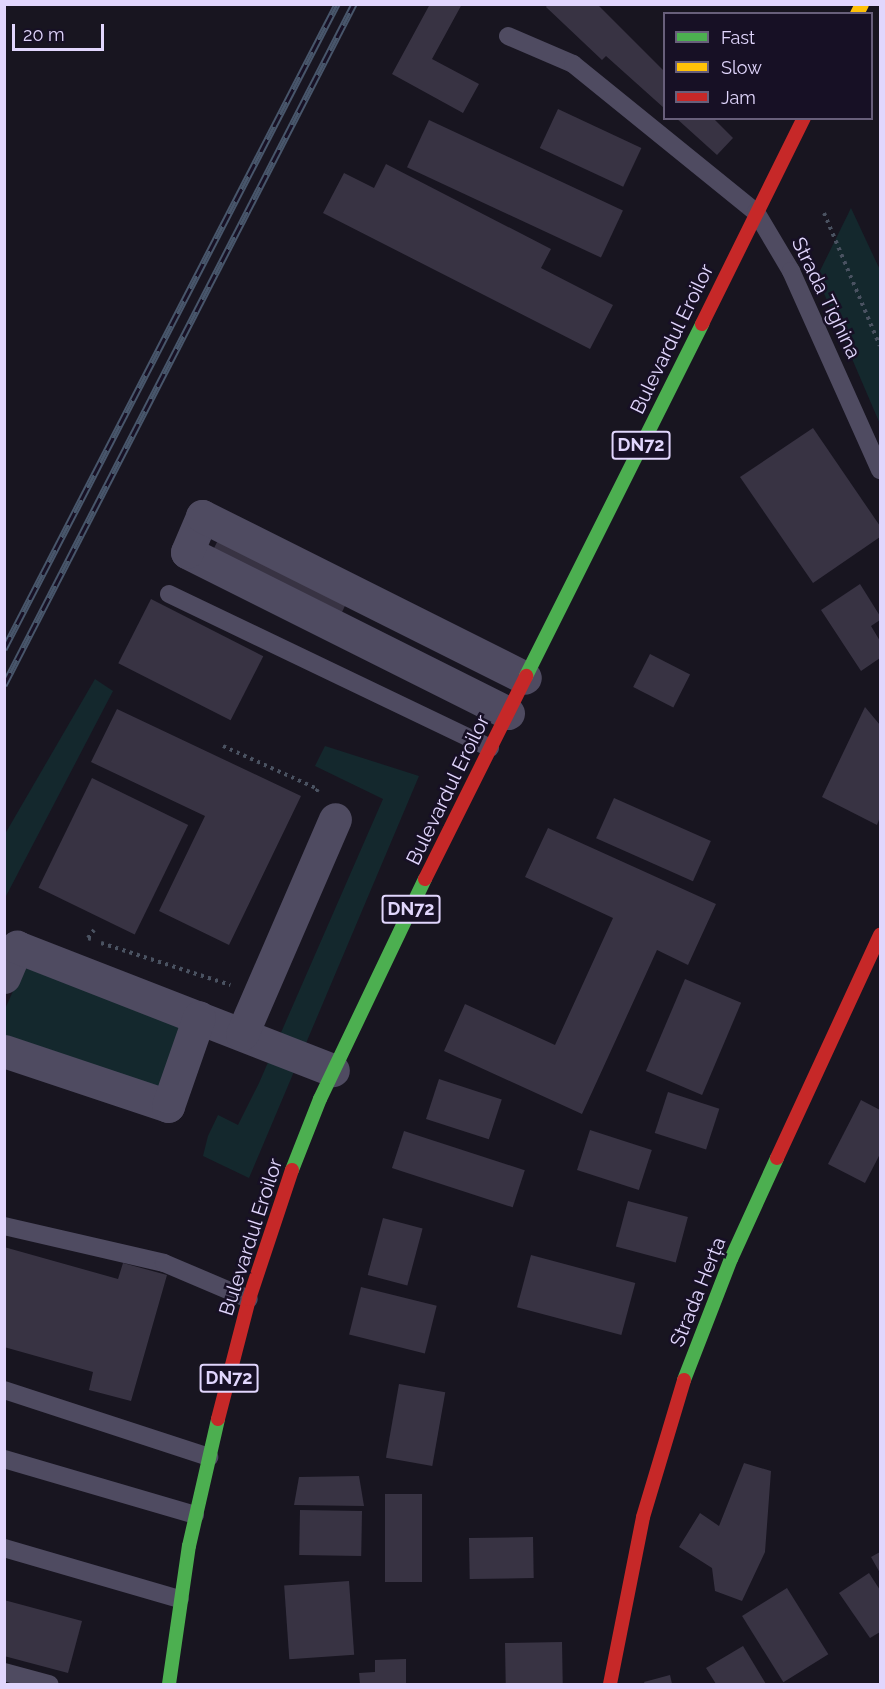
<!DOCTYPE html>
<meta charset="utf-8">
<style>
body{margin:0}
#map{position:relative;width:885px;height:1689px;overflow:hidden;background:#181520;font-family:Raleway,sans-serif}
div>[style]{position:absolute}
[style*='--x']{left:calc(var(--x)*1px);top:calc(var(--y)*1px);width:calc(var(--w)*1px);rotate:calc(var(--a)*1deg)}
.green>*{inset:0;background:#14282d}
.building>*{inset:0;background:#383343;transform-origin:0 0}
.path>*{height:4px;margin-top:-2px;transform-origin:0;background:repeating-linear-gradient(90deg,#4a5261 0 3px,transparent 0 7.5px)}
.lane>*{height:18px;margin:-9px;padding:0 9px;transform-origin:9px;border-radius:9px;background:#4f4b61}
.street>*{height:33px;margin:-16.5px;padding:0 16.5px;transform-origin:16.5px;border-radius:16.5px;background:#4f4b61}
.fast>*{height:14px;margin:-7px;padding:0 7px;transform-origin:7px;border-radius:7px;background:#4caf50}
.slow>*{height:14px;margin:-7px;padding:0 7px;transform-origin:7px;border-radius:7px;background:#ffc107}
.jam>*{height:14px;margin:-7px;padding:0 7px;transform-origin:7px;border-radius:7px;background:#c62828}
.rail>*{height:7px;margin-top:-3.5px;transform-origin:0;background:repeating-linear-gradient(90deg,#171025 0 14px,#48566b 0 28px);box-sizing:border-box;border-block:2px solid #48566b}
span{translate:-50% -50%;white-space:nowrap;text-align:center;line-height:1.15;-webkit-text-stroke:5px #171025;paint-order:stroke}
.shield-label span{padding:2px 4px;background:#171025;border:2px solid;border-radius:4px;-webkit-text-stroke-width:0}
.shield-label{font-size:18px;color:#e1d6fd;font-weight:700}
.street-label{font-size:20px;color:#e1d6fd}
.frame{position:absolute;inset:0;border:6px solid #e1d6fd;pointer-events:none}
.legend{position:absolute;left:663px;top:12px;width:210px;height:108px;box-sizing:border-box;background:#171025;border:2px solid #685f7b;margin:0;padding:8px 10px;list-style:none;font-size:18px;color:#e1d6fd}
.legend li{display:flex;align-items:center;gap:12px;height:30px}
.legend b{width:30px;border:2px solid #685f7b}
.scale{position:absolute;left:12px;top:24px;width:92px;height:27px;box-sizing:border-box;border:3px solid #e1d6fd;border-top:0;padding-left:8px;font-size:18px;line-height:21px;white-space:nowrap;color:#e1d6fd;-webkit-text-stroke:4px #171025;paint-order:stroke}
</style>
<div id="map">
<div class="green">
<i style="clip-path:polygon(851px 208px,880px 270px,880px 424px,817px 277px)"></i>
<i style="clip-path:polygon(95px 679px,113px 691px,5px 898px,5px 834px)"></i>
<i style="clip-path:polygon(325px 746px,419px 776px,249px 1178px,203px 1156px,208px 1136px,218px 1115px,238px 1125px,259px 1083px,383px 799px,315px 766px)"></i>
<i style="clip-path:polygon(25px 964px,185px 1027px,158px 1092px,5px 1036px,5px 1009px)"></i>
</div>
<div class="building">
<i style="clip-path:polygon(430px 4px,462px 4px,432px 59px,479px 84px,463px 113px,392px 74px)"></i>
<i style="clip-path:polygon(548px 4px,597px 4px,664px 71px,664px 108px,606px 56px,602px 60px,546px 7px)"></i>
<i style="left:558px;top:109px;width:92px;height:43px;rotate:25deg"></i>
<i style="clip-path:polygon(676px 118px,713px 118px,733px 138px,717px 155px)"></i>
<i style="left:429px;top:120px;width:214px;height:52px;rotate:25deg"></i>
<i style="clip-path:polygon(386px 164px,551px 249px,541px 268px,613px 305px,590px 349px,323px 213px,344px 173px,374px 188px)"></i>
<i style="clip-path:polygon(813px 428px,880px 526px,880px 537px,813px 583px,740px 477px)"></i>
<i style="left:219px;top:538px;width:143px;height:21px;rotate:26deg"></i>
<i style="clip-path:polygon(860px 584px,880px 616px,880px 620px,871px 626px,880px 641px,880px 658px,861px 671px,821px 610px)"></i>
<i style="left:151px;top:599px;width:126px;height:72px;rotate:27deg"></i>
<i style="left:650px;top:654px;width:45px;height:37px;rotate:27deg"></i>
<i style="clip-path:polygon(865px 707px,880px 725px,880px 817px,877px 825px,822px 797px)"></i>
<i style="clip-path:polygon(117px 709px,301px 796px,229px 945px,159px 911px,205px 816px,91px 762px)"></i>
<i style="left:92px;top:778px;width:107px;height:122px;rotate:26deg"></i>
<i style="left:614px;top:798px;width:106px;height:44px;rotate:24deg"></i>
<i style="clip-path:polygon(548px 828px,716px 904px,688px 965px,657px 950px,582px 1114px,444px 1051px,465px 1004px,555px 1045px,613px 918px,525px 877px)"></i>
<i style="left:685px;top:979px;width:61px;height:100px;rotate:23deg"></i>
<i style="left:439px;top:1079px;width:66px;height:42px;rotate:18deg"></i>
<i style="left:668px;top:1092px;width:54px;height:43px;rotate:18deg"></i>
<i style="clip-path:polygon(861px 1100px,880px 1110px,880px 1154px,865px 1183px,828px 1164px)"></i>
<i style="left:590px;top:1130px;width:65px;height:42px;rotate:18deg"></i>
<i style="left:404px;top:1131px;width:127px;height:39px;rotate:18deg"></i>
<i style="left:628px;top:1201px;width:62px;height:47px;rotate:15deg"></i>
<i style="left:383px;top:1218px;width:41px;height:59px;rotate:15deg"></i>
<i style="clip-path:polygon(4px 1247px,118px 1279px,123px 1263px,167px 1275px,131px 1401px,89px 1390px,93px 1372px,4px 1347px)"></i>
<i style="left:531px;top:1255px;width:108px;height:54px;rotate:15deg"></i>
<i style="left:361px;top:1287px;width:78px;height:49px;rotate:14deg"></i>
<i style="left:399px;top:1384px;width:47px;height:75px;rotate:10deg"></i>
<i style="clip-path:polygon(744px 1463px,771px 1471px,765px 1552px,742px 1601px,715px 1591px,712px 1568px,679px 1547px,700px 1513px,719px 1526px)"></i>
<i style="clip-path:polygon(359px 1476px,364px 1506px,294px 1505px,299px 1477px)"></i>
<i style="left:385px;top:1494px;width:37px;height:88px"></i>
<i style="left:300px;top:1510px;width:62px;height:45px;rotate:1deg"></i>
<i style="left:533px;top:1537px;width:41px;height:64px;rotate:89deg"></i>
<i style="clip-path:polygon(880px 1552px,880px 1573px,871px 1557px)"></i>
<i style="clip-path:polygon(869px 1573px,880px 1590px,880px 1632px,870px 1638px,839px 1593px)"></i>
<i style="left:349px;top:1581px;width:74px;height:65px;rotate:86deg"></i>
<i style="left:787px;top:1588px;width:78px;height:53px;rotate:58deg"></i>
<i style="clip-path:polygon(4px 1600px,82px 1621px,68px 1673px,4px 1656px)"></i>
<i style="left:562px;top:1642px;width:41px;height:57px;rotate:89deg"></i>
<i style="clip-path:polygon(743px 1646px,766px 1684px,716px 1684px,706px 1668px)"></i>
<i style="clip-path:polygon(406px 1659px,406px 1684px,360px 1684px,359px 1673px,375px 1672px,375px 1660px)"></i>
<i style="clip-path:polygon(670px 1675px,672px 1684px,645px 1684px,644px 1682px)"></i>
</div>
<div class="path">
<i style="--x:824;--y:213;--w:144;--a:67.2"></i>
<i style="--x:223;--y:746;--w:104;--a:24.4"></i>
<i style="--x:318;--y:789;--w:4;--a:124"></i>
<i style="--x:91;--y:939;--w:3;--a:-162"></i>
<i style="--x:88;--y:938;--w:10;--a:-53"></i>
<i style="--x:101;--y:943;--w:136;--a:18"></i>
</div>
<div class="lane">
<i style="--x:508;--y:36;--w:71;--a:23.3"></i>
<i style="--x:573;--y:64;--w:235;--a:39"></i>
<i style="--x:756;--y:212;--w:69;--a:59.3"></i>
<i style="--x:791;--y:271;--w:218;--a:65.9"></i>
<i style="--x:169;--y:594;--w:356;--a:25.6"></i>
<i style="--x:4;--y:1226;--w:164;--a:13"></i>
<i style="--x:164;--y:1263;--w:92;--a:23"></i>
<i style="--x:4;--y:1390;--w:216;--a:18.1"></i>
<i style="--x:4;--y:1459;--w:199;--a:16.3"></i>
<i style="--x:4;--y:1548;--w:183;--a:16.2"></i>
<i style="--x:4;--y:1672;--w:47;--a:14.9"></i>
</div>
<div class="street">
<i style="--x:508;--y:713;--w:359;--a:-153.4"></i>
<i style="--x:187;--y:552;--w:39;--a:-67"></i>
<i style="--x:202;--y:516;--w:361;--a:26.6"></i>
<i style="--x:4;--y:977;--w:33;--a:-67"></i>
<i style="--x:17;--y:947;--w:339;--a:21.3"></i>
<i style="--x:242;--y:1034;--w:234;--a:-66.6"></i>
<i style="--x:4;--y:1051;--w:173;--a:18.5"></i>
<i style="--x:168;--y:1106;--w:94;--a:-70.8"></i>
</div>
<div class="fast">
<i style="--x:526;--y:676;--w:394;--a:-63.4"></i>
<i style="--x:292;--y:1170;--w:76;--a:-68.5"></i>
<i style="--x:320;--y:1099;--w:244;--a:-64.5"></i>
<i style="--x:684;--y:1380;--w:130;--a:-68.8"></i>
<i style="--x:731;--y:1259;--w:111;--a:-65.5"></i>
<i style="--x:169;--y:1684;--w:139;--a:-81.8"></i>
<i style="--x:189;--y:1546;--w:130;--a:-77.1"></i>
</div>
<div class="slow">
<i style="--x:857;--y:14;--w:11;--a:-63"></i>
</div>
<div class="jam">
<i style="--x:702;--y:324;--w:230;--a:-63.7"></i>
<i style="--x:425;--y:879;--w:227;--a:-63.5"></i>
<i style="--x:777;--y:1158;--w:246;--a:-65.2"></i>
<i style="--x:218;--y:1419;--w:124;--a:-75.5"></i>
<i style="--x:249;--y:1299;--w:136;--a:-71.6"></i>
<i style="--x:610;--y:1684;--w:170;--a:-78.8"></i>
<i style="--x:643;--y:1517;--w:143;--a:-73.3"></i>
</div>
<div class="rail">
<i style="--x:4;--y:649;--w:726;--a:-62.69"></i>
<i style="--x:4;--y:685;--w:766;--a:-62.8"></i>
</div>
<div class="shield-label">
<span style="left:641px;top:445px">DN72</span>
<span style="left:411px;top:909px">DN72</span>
<span style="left:229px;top:1378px">DN72</span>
</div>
<div class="street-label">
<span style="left:826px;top:298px;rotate:64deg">Strada Tighina</span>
<span style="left:672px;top:339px;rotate:-64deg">Bulevardul Eroilor</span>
<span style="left:448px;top:790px;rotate:-64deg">Bulevardul Eroilor</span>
<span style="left:251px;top:1237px;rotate:-72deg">Bulevardul Eroilor</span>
<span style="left:698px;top:1292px;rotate:-68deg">Strada Herța</span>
</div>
<div class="frame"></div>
<ul class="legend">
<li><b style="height:8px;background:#4caf50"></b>Fast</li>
<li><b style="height:8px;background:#ffc107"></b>Slow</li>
<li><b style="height:8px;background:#c62828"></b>Jam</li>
</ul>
<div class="scale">20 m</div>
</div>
